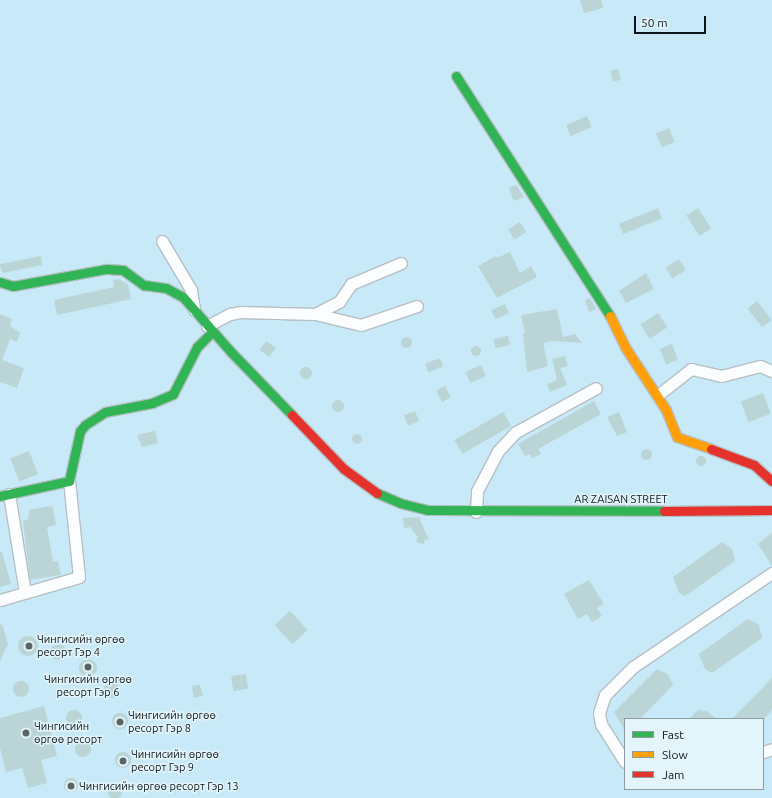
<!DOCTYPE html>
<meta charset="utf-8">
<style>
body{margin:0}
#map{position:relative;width:772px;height:798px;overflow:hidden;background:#e9f2f5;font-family:Ubuntu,sans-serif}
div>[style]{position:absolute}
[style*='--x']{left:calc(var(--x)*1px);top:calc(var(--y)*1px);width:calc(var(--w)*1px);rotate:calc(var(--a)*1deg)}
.green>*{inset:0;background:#c8e9f8}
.building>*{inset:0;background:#bbd4d6;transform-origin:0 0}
.round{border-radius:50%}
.roads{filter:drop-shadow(1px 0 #b6bfc3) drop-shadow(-1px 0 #b6bfc3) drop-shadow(0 1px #b6bfc3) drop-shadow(0 -1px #b6bfc3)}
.street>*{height:11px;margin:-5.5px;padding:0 5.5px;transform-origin:5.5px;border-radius:5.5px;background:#fcfdfe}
.fast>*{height:9px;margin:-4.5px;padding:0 4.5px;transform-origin:4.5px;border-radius:4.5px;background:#30b455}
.slow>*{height:9px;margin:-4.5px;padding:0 4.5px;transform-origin:4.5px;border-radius:4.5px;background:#ff9f0a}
.jam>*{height:9px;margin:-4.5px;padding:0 4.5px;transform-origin:4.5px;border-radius:4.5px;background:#e5322d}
.dots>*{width:11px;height:11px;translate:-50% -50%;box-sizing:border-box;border:2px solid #e3f4fb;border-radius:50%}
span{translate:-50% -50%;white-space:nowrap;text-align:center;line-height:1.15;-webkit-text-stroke:3px #e3f4fb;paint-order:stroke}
.street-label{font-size:11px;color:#0d171b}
.poi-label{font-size:11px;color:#0d171b}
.left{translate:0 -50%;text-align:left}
.legend{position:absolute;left:624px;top:718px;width:140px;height:72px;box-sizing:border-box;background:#e3f4fb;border:1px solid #8d9ca1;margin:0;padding:5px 7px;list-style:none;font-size:12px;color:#0d171b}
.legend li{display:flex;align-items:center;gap:8px;height:20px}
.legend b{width:20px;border:1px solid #8d9ca1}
.scale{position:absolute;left:634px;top:16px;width:72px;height:18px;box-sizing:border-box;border:2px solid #0d171b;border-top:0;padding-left:5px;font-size:12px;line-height:14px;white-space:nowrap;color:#0d171b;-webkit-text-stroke:3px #e3f4fb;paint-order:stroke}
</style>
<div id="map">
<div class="green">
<i style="clip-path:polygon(evenodd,0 0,772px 0,772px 798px,0 798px,0 0,625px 719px,763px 719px,763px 789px,625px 789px,625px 719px)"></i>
</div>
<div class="building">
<i style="clip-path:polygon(580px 0,601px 0,603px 8px,584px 13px)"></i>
<i style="left:618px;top:69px;width:11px;height:8px;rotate:75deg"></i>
<i style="left:587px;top:116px;width:12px;height:23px;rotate:66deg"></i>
<i style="left:669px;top:128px;width:15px;height:14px;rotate:67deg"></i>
<i style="clip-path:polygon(516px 185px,524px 197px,514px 201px,509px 188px)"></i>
<i style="left:658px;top:208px;width:11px;height:42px;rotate:68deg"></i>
<i style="left:698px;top:208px;width:24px;height:14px;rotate:57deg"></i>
<i style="left:520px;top:222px;width:12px;height:14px;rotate:59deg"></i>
<i style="clip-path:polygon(510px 252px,520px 273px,531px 266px,537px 277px,497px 298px,478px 266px,496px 256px,497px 258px)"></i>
<i style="clip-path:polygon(41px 256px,42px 265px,3px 273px,0 266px,0 264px)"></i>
<i style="left:679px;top:259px;width:13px;height:16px;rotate:58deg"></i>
<i style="clip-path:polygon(646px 273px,654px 289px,626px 303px,619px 291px)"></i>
<i style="clip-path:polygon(119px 279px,128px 285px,131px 299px,57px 315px,54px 300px,114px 287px,113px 280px)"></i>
<i style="clip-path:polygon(590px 298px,596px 309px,589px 312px,585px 300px)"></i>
<i style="left:757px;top:301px;width:24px;height:12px;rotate:52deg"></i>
<i style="left:505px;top:304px;width:10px;height:15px;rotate:66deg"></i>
<i style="clip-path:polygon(557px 309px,563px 337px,575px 334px,582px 343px,553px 341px,557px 340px,543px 343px,548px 366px,527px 372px,523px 333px,525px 333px,521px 315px)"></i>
<i style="left:658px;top:313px;width:17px;height:21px;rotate:57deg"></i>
<i style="clip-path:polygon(0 314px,12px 319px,10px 326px,20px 333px,17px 342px,10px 339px,2px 360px,24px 368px,17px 388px,0 382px)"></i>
<i style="left:508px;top:336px;width:9px;height:15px;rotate:77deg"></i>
<i class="round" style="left:400.5px;top:336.5px;width:11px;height:11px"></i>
<i style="left:266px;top:341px;width:12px;height:11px;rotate:35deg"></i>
<i style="left:672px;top:344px;width:17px;height:13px;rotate:69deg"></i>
<i class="round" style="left:471px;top:346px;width:10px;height:10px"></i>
<i style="clip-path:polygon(565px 356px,568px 366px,560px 368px,567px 385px,550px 392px,547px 384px,557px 380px,552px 359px)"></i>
<i style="left:440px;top:358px;width:9px;height:16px;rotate:69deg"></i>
<i style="left:481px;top:365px;width:12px;height:17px;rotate:66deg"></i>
<i class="round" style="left:300px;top:367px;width:12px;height:12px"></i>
<i style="left:445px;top:386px;width:13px;height:10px;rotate:63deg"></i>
<i style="left:763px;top:393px;width:22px;height:24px;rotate:69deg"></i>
<i class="round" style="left:332px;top:400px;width:12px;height:12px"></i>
<i style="clip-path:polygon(594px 401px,601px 414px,538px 449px,541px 454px,532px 458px,530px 454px,525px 456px,518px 444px)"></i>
<i style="left:415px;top:411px;width:11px;height:12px;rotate:68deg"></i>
<i style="left:503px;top:412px;width:16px;height:56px;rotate:60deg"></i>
<i style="clip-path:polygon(619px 412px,627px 432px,617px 436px,607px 417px)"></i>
<i style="clip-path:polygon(155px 431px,158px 443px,142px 447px,137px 435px)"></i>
<i class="round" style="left:352px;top:434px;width:10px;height:10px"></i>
<i class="round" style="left:640.5px;top:448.5px;width:11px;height:11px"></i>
<i style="left:29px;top:451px;width:25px;height:20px;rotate:69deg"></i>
<i class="round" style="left:696px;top:456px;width:10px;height:10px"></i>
<i style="clip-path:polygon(50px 506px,53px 507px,56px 525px,47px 527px,53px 562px,58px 561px,61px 575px,30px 580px,23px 521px,28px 519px,29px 510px)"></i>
<i style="clip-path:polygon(419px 517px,429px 540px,425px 539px,424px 544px,416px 542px,418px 537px,410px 527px,404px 528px,403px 518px)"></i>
<i style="clip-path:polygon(772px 533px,772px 566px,758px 544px)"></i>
<i style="clip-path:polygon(722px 542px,732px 549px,735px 561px,685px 596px,679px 593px,673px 577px)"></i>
<i style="clip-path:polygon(0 552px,2px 552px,11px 584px,0 587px)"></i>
<i style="clip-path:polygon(589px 580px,604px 604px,597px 608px,602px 616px,592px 622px,587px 614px,578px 619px,564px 594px)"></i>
<i style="left:290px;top:611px;width:26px;height:21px;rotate:47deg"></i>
<i style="clip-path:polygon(748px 619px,759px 625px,762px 638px,712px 673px,705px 669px,699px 654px)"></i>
<i style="clip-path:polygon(2px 624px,8px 644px,0 661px,0 625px)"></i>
<i class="round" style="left:18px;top:636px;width:20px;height:20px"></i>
<i class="round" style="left:50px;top:644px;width:16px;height:16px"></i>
<i class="round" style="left:79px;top:659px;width:18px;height:18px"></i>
<i style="clip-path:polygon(657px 669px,668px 674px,673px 685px,640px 719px,625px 719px,625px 731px,614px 712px)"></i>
<i style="left:246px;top:674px;width:15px;height:15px;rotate:82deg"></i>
<i style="clip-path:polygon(772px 678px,772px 710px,764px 719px,732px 719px)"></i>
<i class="round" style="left:13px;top:681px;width:16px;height:16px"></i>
<i class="round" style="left:104px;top:682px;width:16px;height:16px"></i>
<i style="clip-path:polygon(200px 685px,203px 696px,194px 698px,192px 686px)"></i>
<i style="clip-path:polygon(44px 706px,57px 756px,41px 760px,47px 783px,28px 788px,22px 768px,6px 772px,0 748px,0 718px)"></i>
<i style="clip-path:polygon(698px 710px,706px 711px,717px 719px,689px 719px)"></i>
<i class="round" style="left:66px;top:710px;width:16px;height:16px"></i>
<i class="round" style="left:112px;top:713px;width:16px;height:16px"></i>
<i class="round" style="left:75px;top:741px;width:16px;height:16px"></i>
<i class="round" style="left:115px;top:752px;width:16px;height:16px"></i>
<i class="round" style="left:64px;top:778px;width:14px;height:14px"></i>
<i class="round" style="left:108px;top:785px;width:14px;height:14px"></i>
</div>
<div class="roads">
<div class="street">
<i style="--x:162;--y:241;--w:57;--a:59.4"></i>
<i style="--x:191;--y:290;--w:20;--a:81"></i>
<i style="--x:315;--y:314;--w:27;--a:-27"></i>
<i style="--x:339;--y:302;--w:22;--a:-56"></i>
<i style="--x:351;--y:284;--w:54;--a:-22.8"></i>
<i style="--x:207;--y:326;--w:26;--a:-28"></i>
<i style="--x:230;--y:314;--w:10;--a:-11"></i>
<i style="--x:240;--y:312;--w:75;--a:1.5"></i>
<i style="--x:315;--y:314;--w:47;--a:13.4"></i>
<i style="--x:361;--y:325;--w:59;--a:-18.7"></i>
<i style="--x:658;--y:395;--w:42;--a:-38.2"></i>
<i style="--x:691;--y:369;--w:31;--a:13"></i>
<i style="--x:721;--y:376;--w:40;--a:-14.4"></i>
<i style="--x:760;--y:366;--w:13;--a:23"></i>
<i style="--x:9;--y:494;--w:100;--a:80.8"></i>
<i style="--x:476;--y:512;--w:21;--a:-87"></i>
<i style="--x:477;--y:491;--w:45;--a:-62.3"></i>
<i style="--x:498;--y:451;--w:26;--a:-47"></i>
<i style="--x:516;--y:432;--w:91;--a:-28.8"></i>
<i style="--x:0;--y:600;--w:82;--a:-16.2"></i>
<i style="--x:79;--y:577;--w:97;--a:-95.9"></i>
<i style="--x:763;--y:752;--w:9;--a:-18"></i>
<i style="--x:625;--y:762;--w:45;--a:-122.3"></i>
<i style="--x:601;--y:724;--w:11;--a:-100"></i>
<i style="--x:599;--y:713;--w:19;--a:-72"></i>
<i style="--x:605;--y:695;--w:40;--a:-45"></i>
<i style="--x:633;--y:667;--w:168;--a:-34.1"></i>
</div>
<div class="fast">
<i style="--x:456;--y:76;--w:285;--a:57.3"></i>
<i style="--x:0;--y:282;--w:14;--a:17"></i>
<i style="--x:13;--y:286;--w:95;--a:-10.4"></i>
<i style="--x:106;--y:269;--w:17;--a:3"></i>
<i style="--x:123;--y:270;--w:26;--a:36"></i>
<i style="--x:144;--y:285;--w:22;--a:8"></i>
<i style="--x:166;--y:288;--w:19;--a:28"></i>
<i style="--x:183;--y:297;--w:73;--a:48.9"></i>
<i style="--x:231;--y:352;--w:88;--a:45.9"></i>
<i style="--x:377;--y:493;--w:25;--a:23"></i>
<i style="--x:400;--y:503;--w:29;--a:14"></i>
<i style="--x:428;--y:510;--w:236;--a:0.2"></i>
<i style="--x:0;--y:496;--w:71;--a:-12.3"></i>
<i style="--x:69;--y:481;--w:51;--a:-77.6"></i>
<i style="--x:80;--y:431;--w:8;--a:-50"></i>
<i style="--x:85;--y:425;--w:24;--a:-33"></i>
<i style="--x:105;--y:412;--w:48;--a:-10.8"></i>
<i style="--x:152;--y:403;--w:23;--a:-23"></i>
<i style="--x:173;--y:394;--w:53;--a:-62.9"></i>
<i style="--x:197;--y:347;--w:21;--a:-45"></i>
</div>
<div class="slow">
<i style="--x:610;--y:316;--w:34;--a:64"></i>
<i style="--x:625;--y:347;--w:75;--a:56.9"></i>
<i style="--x:666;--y:410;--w:29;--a:68"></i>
<i style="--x:677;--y:437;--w:36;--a:19"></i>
</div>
<div class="jam">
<i style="--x:292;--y:415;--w:75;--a:46.1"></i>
<i style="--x:344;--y:469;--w:41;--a:36"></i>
<i style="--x:711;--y:449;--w:46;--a:20.4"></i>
<i style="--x:754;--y:465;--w:24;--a:42"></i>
<i style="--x:664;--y:511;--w:108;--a:-0.5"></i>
</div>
</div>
<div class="dots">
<i style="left:29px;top:646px;background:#5a6467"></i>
<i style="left:88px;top:667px;background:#5a6467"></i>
<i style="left:120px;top:722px;background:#5a6467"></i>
<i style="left:26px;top:733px;background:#5a6467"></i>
<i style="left:123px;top:761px;background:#5a6467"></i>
<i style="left:71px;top:786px;background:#5a6467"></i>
</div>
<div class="street-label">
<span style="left:621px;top:499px">AR ZAISAN STREET</span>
</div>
<div class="poi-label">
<span class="left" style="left:37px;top:646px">Чингисийн өргөө<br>ресорт Гэр 4</span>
<span style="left:88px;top:686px">Чингисийн өргөө<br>ресорт Гэр 6</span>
<span class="left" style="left:128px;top:722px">Чингисийн өргөө<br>ресорт Гэр 8</span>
<span class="left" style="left:34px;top:733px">Чингисийн<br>өргөө ресорт</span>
<span class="left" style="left:131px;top:761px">Чингисийн өргөө<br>ресорт Гэр 9</span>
<span class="left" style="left:79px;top:786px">Чингисийн өргөө ресорт Гэр 13</span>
</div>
<ul class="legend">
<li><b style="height:5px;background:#30b455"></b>Fast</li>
<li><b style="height:5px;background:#ff9f0a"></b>Slow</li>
<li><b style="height:5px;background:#e5322d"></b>Jam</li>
</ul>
<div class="scale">50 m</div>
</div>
